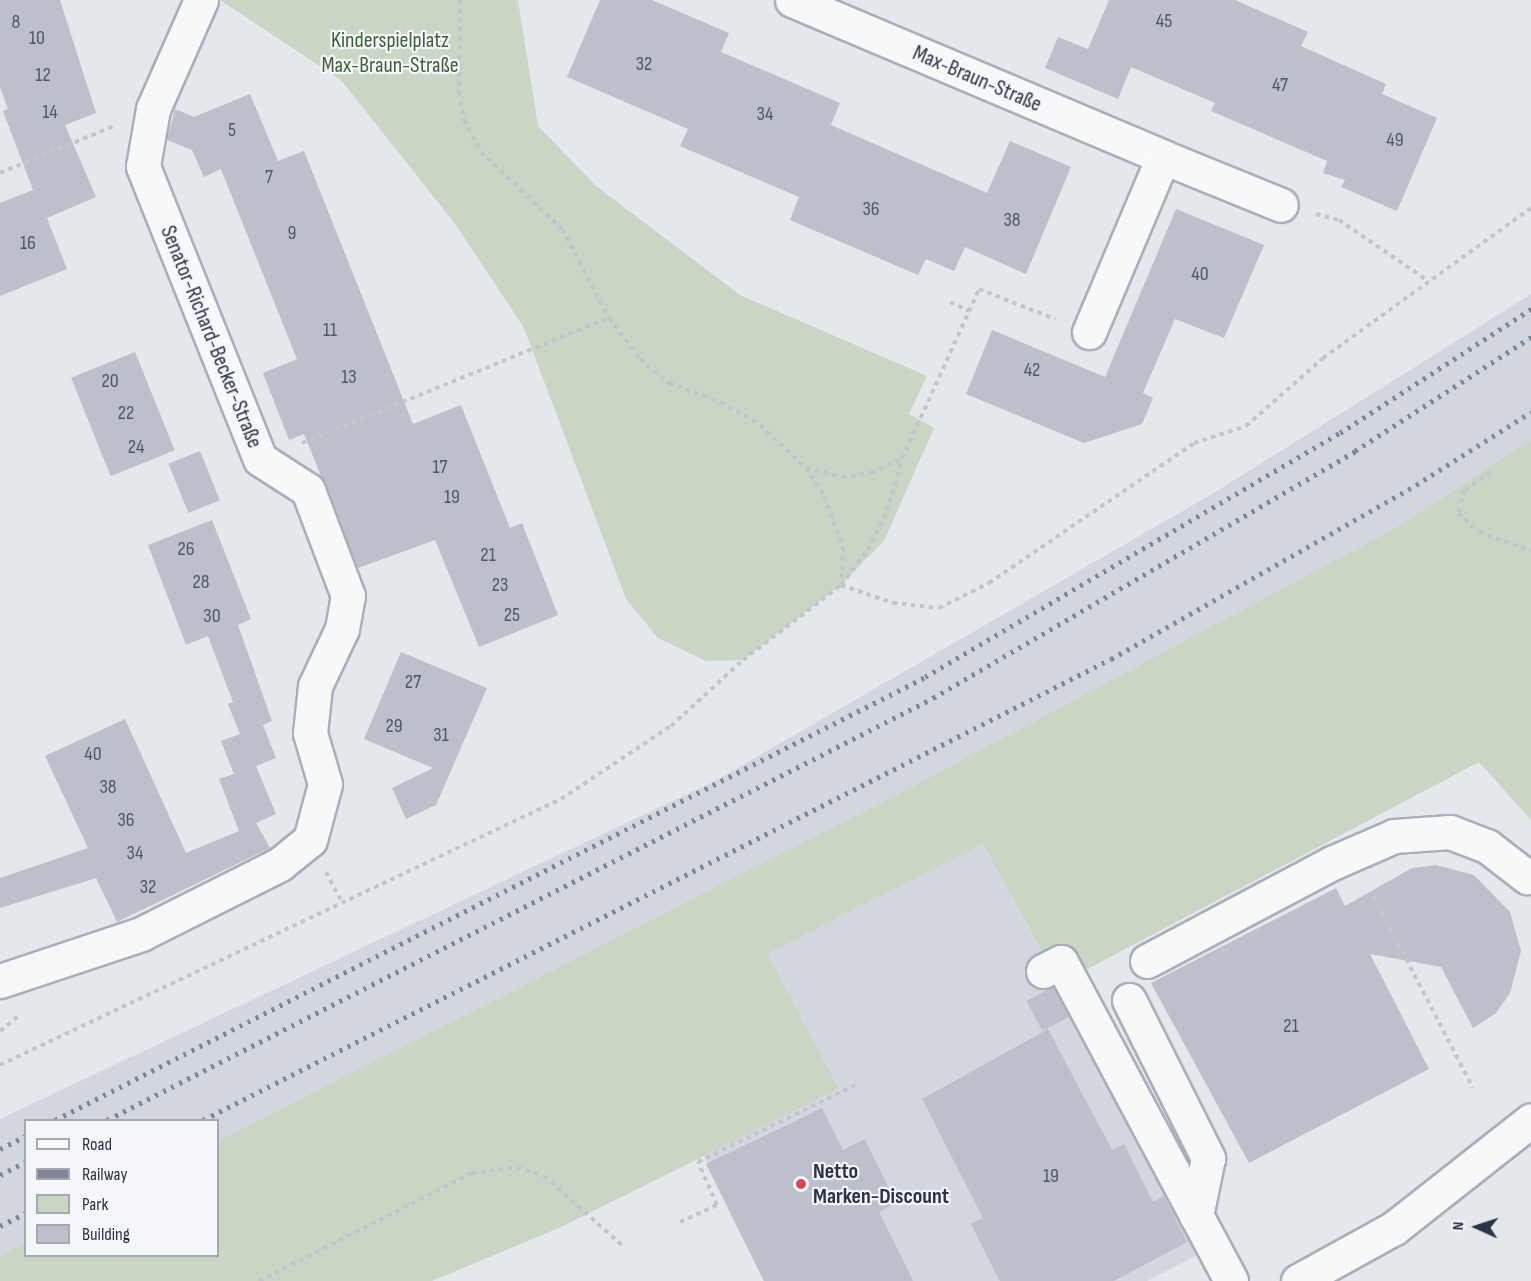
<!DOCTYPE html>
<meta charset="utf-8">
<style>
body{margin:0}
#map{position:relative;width:1531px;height:1281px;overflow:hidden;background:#e4e7ec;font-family:"Sofia Sans Condensed",sans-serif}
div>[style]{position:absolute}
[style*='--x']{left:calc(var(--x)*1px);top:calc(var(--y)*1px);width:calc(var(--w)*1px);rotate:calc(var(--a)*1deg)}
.built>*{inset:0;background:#d2d6de}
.green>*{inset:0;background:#c9d6c5}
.building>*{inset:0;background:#bbc0ca;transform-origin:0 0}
.path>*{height:4px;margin-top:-2px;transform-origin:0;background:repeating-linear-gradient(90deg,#c2c5cb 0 4.5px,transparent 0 9px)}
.roads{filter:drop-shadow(2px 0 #a9aeb7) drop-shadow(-2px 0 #a9aeb7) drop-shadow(0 2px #a9aeb7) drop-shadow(0 -2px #a9aeb7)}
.minor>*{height:33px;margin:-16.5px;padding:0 16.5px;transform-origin:16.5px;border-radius:16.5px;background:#f7f8fa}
.rail>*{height:4.5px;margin-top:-2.25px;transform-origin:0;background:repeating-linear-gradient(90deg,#7d8696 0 3px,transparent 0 9px)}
.dots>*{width:16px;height:16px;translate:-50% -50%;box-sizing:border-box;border:3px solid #f4f6f9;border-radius:50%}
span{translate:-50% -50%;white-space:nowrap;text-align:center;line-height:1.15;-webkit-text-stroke:4.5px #f4f6f9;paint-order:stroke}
.number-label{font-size:20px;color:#4f5766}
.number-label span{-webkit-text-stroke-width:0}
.park-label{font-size:22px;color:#3f6138}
.street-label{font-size:22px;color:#2b3445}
.poi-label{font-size:22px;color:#2b3445;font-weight:700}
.left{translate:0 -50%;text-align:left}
.legend{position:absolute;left:24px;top:1119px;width:195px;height:138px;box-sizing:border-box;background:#f4f6f9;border:2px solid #a4a8b1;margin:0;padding:8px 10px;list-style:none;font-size:18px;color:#2b3445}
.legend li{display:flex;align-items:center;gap:12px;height:30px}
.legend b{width:30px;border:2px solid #a4a8b1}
.north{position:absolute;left:1447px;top:1197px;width:60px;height:60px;-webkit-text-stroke:4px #f4f6f9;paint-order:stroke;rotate:273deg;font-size:16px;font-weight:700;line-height:24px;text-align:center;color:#2b3445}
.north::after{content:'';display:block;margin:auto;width:21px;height:27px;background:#2b3445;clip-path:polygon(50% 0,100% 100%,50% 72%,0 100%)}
</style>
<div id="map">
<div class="built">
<i style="clip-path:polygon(1531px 294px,1531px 440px,1395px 528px,915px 785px,218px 1141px,218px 1120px,26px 1120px,25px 1243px,0 1256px,0 1119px,715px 781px,1212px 494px)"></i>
<i style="clip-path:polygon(983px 844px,1058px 983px,1224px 1241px,1147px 1281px,764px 1281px,704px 1156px,839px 1089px,768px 954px)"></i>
</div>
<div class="green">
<i style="clip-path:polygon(220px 0,518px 0,538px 126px,596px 186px,740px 295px,927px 376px,909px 414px,934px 428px,884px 541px,841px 585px,743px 660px,706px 661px,658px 638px,626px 599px,524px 328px,456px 225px,341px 80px)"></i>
<i style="clip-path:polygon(1531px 440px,1531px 820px,1479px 762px,1059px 984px,983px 844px,768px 954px,839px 1089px,561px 1227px,432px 1281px,0 1281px,0 1256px,25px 1243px,26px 1256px,218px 1256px,218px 1141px,915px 785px,1395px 528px)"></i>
</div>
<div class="building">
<i style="clip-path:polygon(0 0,60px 0,96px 113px,65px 125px,96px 197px,47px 218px,67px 269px,0 296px,0 203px,33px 190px,3px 111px,8px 109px,0 87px)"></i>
<i style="clip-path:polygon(600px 0,652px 0,729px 33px,721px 52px,840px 103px,831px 125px,987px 193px,1010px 141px,1071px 167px,1026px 274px,965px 247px,954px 271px,926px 259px,918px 275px,790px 220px,799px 197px,680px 146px,688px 129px,567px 77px)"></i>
<i style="clip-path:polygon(1109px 0,1235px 0,1308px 32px,1301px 46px,1386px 84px,1382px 94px,1437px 118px,1397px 211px,1341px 187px,1345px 180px,1323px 173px,1327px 161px,1211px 111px,1215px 103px,1131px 67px,1118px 99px,1045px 68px,1058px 37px,1088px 49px)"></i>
<i style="clip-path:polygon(250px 94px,278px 161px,304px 151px,413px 424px,461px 405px,510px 528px,522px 523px,558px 615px,479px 647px,435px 540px,358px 568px,304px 434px,289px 440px,263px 373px,297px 359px,221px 169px,204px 177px,192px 150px,167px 140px,175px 109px,194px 117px)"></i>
<i style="clip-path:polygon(1176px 209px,1264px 245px,1224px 338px,1175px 319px,1143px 393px,1153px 398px,1142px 424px,1084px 443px,966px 394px,992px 330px,1105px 377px)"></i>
<i style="left:135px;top:352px;width:106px;height:69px;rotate:68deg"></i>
<i style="left:200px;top:451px;width:53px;height:34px;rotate:68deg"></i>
<i style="clip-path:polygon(212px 520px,251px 619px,238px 625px,272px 721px,263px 725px,276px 758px,256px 766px,276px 814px,256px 823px,270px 848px,117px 922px,96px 878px,0 908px,0 878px,88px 848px,45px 756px,125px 719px,186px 853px,239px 831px,219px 779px,234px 774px,221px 741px,240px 734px,228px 704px,233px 702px,208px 636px,186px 645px,148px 545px)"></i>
<i style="clip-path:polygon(401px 652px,487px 688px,436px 805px,406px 819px,392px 788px,433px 768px,364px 739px)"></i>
<i style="clip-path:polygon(1436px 865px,1474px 875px,1510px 912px,1521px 951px,1510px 993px,1496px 1013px,1473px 1028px,1441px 967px,1370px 954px,1429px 1069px,1249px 1163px,1151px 983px,1336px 888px,1345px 906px,1412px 868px)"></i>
<i style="left:1053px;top:987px;width:34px;height:30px;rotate:62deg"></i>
<i style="clip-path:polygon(1048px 1029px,1112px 1150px,1124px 1144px,1153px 1202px,1164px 1196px,1187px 1242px,1114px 1281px,1000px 1281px,971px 1224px,983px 1218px,922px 1099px)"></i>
<i style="clip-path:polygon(822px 1108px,843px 1150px,865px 1139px,896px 1203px,879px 1212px,913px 1281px,764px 1281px,706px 1164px)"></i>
</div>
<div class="path">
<i style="--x:460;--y:0;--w:92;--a:90.6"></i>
<i style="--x:459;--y:92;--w:28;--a:80"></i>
<i style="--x:464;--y:120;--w:36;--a:62"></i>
<i style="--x:481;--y:152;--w:112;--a:43.5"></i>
<i style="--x:562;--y:229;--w:101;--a:62.2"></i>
<i style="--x:609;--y:318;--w:51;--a:52.9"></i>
<i style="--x:640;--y:359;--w:38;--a:40"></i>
<i style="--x:669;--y:383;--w:55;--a:20.1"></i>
<i style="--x:721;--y:402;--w:45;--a:30.5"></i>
<i style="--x:760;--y:425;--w:63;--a:43.1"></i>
<i style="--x:806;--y:468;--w:33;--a:57"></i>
<i style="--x:824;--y:496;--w:54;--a:69.6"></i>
<i style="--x:843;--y:547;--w:37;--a:93"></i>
<i style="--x:0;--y:173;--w:123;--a:-22.4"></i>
<i style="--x:1316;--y:214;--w:24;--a:15"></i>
<i style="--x:1339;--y:220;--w:107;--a:34.3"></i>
<i style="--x:950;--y:302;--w:21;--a:25"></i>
<i style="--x:302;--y:443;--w:331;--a:-22.2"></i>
<i style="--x:806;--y:468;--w:37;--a:14"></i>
<i style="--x:842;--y:477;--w:29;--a:-8"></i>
<i style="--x:871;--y:473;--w:34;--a:-24"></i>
<i style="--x:1491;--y:472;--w:32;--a:146"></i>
<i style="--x:1464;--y:490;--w:24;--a:105"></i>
<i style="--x:1458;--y:513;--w:28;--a:42"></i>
<i style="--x:1479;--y:532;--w:55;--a:20.1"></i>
<i style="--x:841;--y:585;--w:55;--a:19.1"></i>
<i style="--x:893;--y:603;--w:46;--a:6.2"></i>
<i style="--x:939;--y:608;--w:56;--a:-26.6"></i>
<i style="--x:989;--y:583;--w:248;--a:-34.3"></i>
<i style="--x:1194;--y:443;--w:55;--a:-18.1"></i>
<i style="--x:1246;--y:426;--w:103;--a:-41.4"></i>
<i style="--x:1323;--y:358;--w:256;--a:-35.8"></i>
<i style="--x:326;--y:872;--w:36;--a:62"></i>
<i style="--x:1373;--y:895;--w:217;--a:62.6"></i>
<i style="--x:0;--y:1031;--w:27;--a:-39"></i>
<i style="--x:0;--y:1065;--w:621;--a:-25.37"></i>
<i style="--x:561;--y:799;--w:132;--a:-33.6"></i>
<i style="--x:671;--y:726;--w:98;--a:-42.5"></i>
<i style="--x:743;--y:660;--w:123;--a:-37.4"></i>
<i style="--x:841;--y:585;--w:44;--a:-52.4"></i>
<i style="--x:868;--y:550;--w:43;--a:-64"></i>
<i style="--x:887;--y:511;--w:54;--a:-73.9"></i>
<i style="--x:902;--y:459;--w:187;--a:-65.6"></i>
<i style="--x:979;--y:289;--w:82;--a:21.5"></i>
<i style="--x:680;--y:1222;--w:41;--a:-24.7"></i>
<i style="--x:717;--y:1205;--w:47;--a:-113.8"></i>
<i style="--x:698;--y:1162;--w:175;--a:-26.1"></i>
<i style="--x:259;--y:1281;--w:239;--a:-26.9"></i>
<i style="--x:472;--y:1173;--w:45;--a:-7.6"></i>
<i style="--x:517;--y:1167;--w:28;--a:18"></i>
<i style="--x:544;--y:1176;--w:107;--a:41.6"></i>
</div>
<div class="roads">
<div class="minor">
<i style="--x:792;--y:0;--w:403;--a:22.9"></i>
<i style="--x:1163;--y:157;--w:190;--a:112.9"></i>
<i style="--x:1163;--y:157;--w:127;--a:22.1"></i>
<i style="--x:1147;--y:961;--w:209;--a:-27.9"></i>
<i style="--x:1332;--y:863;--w:68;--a:-23.5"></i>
<i style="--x:1394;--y:836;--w:56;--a:-4.1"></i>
<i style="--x:1450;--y:832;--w:40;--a:21"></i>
<i style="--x:1487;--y:846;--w:51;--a:37.8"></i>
<i style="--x:1043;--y:971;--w:20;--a:-27"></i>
<i style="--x:1061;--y:962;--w:361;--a:61.9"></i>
<i style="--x:0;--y:981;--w:149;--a:-18.4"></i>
<i style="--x:141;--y:934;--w:156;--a:-26.7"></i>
<i style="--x:280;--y:864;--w:38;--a:-39"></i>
<i style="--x:310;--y:840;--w:58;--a:-75"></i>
<i style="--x:325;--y:784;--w:53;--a:-106.4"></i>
<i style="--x:310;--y:733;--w:47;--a:-83.9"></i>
<i style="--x:315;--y:686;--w:63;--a:-64.7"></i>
<i style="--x:342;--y:629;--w:34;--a:-80"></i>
<i style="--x:348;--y:596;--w:113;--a:-110.7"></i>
<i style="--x:308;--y:490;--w:57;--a:-147.1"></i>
<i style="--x:260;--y:459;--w:315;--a:-111.8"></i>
<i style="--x:143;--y:166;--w:58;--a:-80"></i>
<i style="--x:153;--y:109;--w:119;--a:-66.2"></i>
<i style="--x:1129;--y:1000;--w:177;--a:63.4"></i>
<i style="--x:1208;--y:1158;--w:59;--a:101.7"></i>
<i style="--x:1298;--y:1281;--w:110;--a:-28.9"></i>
<i style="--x:1394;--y:1228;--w:174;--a:-38.2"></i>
</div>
</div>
<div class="rail">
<i style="--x:55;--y:1120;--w:976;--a:-26.98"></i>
<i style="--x:925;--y:677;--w:481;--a:-30.5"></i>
<i style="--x:1340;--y:433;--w:228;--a:-33"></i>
<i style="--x:107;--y:1120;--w:928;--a:-27.06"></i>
<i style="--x:933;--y:698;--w:489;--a:-30.3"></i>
<i style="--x:1355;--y:451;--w:210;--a:-32.9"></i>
<i style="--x:203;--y:1120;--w:1018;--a:-26.92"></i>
<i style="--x:1111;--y:659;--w:351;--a:-29.7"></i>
<i style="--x:1416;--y:485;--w:136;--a:-32.4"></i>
<i style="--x:0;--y:1149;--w:29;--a:-27"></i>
<i style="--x:0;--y:1175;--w:29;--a:-27"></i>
<i style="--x:0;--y:1226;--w:29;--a:-27"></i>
</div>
<div class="dots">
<i style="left:801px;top:1184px;background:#d1495b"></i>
</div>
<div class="number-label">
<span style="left:1164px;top:21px">45</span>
<span style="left:16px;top:22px">8</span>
<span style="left:37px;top:38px">10</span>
<span style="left:644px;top:64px">32</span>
<span style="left:43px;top:75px">12</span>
<span style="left:1280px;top:85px">47</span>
<span style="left:50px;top:112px">14</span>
<span style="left:765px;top:114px">34</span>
<span style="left:232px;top:130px">5</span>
<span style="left:1395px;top:140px">49</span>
<span style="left:269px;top:177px">7</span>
<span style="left:871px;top:209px">36</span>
<span style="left:1012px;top:220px">38</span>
<span style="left:292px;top:233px">9</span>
<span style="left:28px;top:243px">16</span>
<span style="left:1200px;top:274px">40</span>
<span style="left:330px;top:330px">11</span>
<span style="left:1032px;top:370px">42</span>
<span style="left:349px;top:377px">13</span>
<span style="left:110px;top:381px">20</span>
<span style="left:126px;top:413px">22</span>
<span style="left:136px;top:447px">24</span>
<span style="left:440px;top:467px">17</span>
<span style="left:452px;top:497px">19</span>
<span style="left:186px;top:549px">26</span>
<span style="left:488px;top:555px">21</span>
<span style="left:201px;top:582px">28</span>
<span style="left:500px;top:585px">23</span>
<span style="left:512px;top:615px">25</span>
<span style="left:212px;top:616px">30</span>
<span style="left:413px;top:682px">27</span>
<span style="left:394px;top:726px">29</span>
<span style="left:441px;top:735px">31</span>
<span style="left:93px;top:754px">40</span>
<span style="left:108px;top:787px">38</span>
<span style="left:126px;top:820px">36</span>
<span style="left:135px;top:853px">34</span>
<span style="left:148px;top:887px">32</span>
<span style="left:1291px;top:1026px">21</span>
<span style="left:1051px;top:1176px">19</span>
</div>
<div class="park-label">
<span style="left:390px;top:53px">Kinderspielplatz<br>Max-Braun-Straße</span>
</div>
<div class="street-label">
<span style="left:977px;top:79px;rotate:23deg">Max-Braun-Straße</span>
<span style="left:211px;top:337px;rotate:68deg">Senator-Richard-Becker-Straße</span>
</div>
<div class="poi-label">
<span class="left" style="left:813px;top:1184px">Netto<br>Marken-Discount</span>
</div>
<ul class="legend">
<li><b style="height:8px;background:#f7f8fa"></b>Road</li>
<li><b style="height:8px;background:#7d8696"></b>Railway</li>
<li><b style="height:16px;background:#c9d6c5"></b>Park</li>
<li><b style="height:16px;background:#bbc0ca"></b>Building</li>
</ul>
<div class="north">N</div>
</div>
